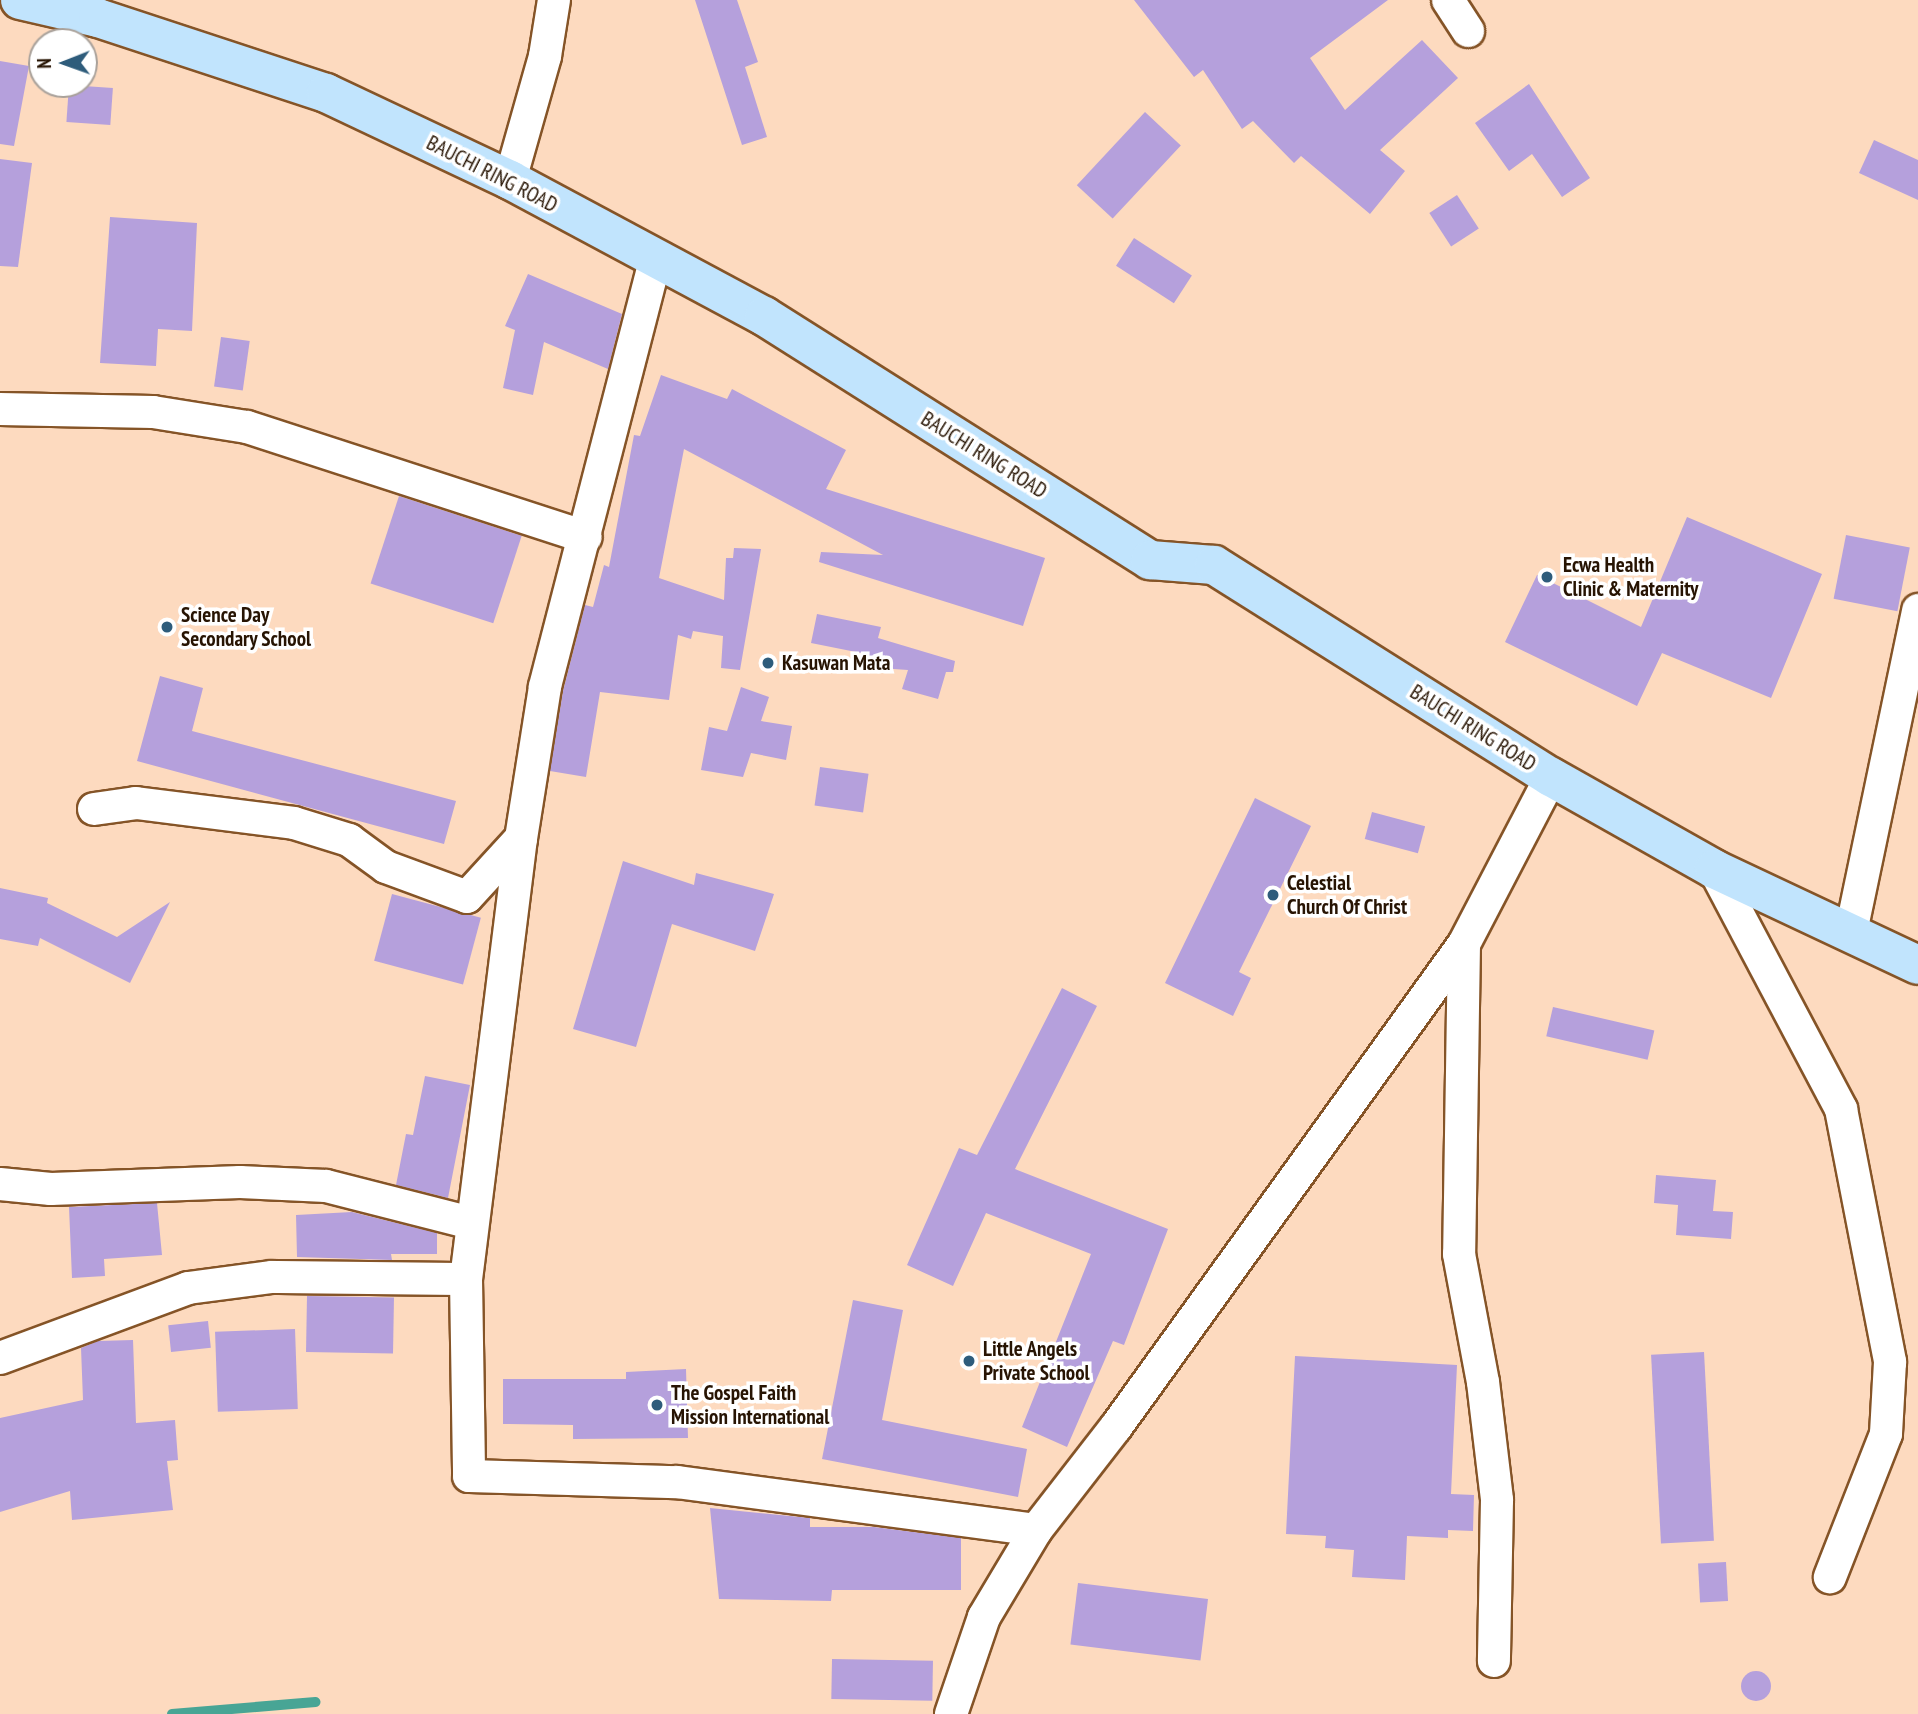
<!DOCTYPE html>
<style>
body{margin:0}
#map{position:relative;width:1918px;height:1714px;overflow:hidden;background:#fddabf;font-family:"PT Sans Narrow",sans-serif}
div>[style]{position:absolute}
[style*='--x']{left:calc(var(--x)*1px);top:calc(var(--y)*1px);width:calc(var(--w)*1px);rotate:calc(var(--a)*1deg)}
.stream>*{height:10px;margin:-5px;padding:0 5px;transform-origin:5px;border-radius:5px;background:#48a595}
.building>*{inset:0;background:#b5a0dc;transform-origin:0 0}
.round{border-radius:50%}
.roads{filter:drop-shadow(2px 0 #855427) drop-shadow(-2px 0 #855427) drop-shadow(0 2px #855427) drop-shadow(0 -2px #855427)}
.minor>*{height:32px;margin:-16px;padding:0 16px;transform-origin:16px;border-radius:16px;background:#fff}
.primary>*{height:38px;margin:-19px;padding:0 19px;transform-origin:19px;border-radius:19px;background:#c1e4fd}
.dots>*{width:19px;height:19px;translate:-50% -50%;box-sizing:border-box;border:4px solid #fff;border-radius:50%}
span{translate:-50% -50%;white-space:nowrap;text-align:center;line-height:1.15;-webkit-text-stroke:7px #fff;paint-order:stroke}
.street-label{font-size:21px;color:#271403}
.poi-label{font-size:21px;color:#271403;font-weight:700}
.left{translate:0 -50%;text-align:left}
.north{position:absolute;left:28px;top:28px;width:70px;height:70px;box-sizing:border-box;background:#fff;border:2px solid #a9a19a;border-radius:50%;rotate:269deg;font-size:19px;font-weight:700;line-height:28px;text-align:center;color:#271403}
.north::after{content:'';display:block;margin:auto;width:24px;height:32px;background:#2e5c7b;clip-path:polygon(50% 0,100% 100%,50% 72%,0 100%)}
</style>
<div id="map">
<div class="stream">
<i style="--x:172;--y:1714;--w:144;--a:-4.8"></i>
</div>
<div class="building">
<i style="clip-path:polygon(695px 0,737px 0,758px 62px,745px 67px,767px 137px,742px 145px)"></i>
<i style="clip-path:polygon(1134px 0,1388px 0,1310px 58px,1345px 110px,1422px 40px,1458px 78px,1380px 150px,1405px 171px,1370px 214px,1301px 156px,1294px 163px,1253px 121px,1242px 129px,1203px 70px,1194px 77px)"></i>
<i style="clip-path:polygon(0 61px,29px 66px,14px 146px,0 144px)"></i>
<i style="clip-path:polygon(1529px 84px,1590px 178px,1562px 197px,1532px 154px,1509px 171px,1475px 123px)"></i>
<i style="left:69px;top:85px;width:44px;height:37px;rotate:4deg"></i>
<i style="left:1145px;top:112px;width:49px;height:100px;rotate:43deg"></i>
<i style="clip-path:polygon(1874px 140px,1918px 160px,1918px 200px,1859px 173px)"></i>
<i style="clip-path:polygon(0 159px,32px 163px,18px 267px,0 266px)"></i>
<i style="left:1457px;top:195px;width:40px;height:33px;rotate:57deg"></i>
<i style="clip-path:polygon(110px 217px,197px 223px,192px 331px,158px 329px,156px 366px,100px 363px)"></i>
<i style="left:1134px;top:238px;width:69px;height:33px;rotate:33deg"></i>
<i style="clip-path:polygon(528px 274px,622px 314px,608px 369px,544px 342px,533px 395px,503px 388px,515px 330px,505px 326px)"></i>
<i style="left:221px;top:337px;width:29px;height:50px;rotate:8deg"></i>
<i style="clip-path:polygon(661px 375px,727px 399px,732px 389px,846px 450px,826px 489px,1045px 558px,1023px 626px,819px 562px,821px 552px,883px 555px,684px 449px,659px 578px,724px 600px,726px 558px,733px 558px,734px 548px,761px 549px,740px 670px,721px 668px,723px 636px,693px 631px,691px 639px,678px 635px,669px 700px,600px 692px,586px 777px,550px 771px,563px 691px,585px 605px,593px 607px,604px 565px,609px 567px,634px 435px,640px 436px)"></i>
<i style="left:399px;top:496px;width:129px;height:92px;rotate:18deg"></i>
<i style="clip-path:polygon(1687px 517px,1822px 574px,1771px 698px,1662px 653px,1637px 706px,1505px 642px,1537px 575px,1641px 627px)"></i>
<i style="left:1846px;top:535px;width:65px;height:65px;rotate:11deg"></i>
<i style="clip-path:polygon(817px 614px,881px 627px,878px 638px,955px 661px,953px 672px,946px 672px,938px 699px,902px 689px,908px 670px,865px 667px,866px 654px,811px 643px)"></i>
<i style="clip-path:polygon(160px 676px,203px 688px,192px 731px,456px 801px,444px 844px,137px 761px)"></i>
<i style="clip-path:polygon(741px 687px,769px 697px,761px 721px,792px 726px,786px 760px,751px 753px,743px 777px,701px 770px,709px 727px,727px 731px)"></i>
<i style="left:820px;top:767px;width:49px;height:39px;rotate:8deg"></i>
<i style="clip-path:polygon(1255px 798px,1311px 826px,1239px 972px,1251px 978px,1233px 1016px,1165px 983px)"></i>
<i style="left:1372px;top:812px;width:55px;height:28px;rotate:15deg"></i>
<i style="clip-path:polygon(623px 861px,694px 885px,696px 873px,774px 894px,755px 951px,672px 924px,636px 1047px,573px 1029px)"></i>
<i style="clip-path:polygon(0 888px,48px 898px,47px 903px,117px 937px,170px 902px,130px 983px,40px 938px,38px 946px,0 939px)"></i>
<i style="left:392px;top:894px;width:92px;height:69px;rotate:15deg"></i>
<i style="clip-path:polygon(1062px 988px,1097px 1006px,1015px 1169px,1168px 1229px,1124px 1345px,1113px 1341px,1067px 1447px,1022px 1427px,1091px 1254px,986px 1213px,953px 1286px,907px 1265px,959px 1148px,977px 1155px)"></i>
<i style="left:1553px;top:1007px;width:104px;height:30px;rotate:13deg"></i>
<i style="clip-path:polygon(425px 1076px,470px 1085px,448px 1198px,396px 1185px,406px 1134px,413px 1135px)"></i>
<i style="clip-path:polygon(1656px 1175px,1716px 1180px,1713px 1211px,1733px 1212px,1731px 1239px,1676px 1235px,1678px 1205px,1654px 1203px)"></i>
<i style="clip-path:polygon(157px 1203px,162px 1255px,104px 1259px,105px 1276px,72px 1278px,69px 1207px)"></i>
<i style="clip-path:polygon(352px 1212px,437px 1233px,437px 1254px,391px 1254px,392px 1260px,297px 1257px,296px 1215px)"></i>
<i style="left:307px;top:1296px;width:87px;height:56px;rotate:1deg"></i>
<i style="clip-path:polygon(853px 1300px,903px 1310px,882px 1420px,1027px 1449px,1018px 1497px,822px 1459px)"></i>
<i style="left:208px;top:1321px;width:27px;height:40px;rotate:84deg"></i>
<i style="left:295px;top:1329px;width:80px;height:80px;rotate:88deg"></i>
<i style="clip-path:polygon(133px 1340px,136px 1423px,175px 1420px,178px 1460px,167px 1461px,173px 1510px,72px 1520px,70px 1491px,0 1512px,0 1418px,83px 1400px,81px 1348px,98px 1341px)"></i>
<i style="left:1704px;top:1352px;width:189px;height:53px;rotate:87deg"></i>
<i style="clip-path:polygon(1295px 1356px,1457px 1365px,1451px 1494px,1474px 1495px,1473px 1531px,1448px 1530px,1448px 1538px,1407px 1536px,1405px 1580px,1352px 1577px,1354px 1550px,1325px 1548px,1326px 1536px,1286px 1534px)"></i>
<i style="clip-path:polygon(686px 1369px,688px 1438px,573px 1439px,573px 1425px,503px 1424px,503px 1379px,626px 1379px,626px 1372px)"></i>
<i style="clip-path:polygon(710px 1508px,810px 1518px,810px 1527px,874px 1527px,961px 1538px,961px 1590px,832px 1590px,831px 1601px,719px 1599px)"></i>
<i style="left:1726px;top:1562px;width:39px;height:28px;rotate:87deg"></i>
<i style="left:1078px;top:1583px;width:131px;height:62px;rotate:7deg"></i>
<i style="left:832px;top:1659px;width:101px;height:40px;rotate:1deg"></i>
<i class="round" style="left:1741px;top:1671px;width:30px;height:30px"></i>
</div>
<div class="roads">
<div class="minor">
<i style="--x:1448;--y:0;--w:37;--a:57"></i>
<i style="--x:510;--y:180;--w:129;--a:-74.2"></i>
<i style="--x:545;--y:56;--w:57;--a:-80.9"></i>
<i style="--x:655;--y:261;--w:440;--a:104.5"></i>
<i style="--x:545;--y:687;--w:153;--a:99"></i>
<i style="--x:521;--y:838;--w:444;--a:97.1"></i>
<i style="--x:466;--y:1279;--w:197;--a:89.1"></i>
<i style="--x:469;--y:1476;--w:208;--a:1.7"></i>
<i style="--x:677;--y:1482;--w:362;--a:7.6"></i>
<i style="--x:0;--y:409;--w:153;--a:1.1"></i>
<i style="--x:153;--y:412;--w:95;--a:9.1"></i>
<i style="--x:247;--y:427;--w:356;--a:18"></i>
<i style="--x:94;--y:809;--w:42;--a:-8.1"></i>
<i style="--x:136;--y:803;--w:159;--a:7.2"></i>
<i style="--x:294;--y:823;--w:58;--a:17.2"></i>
<i style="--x:349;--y:840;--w:46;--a:36.1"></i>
<i style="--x:386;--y:867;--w:86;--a:20.3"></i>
<i style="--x:467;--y:897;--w:80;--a:-47.5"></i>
<i style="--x:1714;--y:869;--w:272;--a:62.1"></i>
<i style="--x:1841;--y:1109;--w:258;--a:79"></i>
<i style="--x:1890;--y:1362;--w:72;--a:93.2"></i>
<i style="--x:1886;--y:1434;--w:154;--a:111.4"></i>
<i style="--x:1851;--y:932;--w:329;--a:-78.2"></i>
<i style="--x:1464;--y:944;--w:310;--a:90.9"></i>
<i style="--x:1459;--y:1254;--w:130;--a:79.4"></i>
<i style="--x:1483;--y:1382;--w:119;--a:83.2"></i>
<i style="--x:1497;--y:1500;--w:161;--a:91.1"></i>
<i style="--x:0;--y:1184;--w:51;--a:5.6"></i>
<i style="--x:51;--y:1189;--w:189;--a:-2.1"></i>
<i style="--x:240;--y:1182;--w:86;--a:2.7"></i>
<i style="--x:326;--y:1186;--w:150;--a:14.3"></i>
<i style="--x:0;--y:1358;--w:201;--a:-20.4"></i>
<i style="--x:188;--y:1288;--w:85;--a:-7.5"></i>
<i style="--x:272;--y:1277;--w:194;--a:0.6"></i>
<i style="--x:951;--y:1714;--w:102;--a:-71.2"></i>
<i style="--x:984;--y:1617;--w:101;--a:-59.1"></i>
<i style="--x:1036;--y:1530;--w:130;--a:-52.2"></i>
<i style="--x:1116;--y:1427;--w:595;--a:-54.23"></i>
<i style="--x:1464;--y:944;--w:188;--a:-62.5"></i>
</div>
<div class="primary">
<i style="--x:20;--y:0;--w:80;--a:13"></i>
<i style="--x:98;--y:18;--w:240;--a:18.2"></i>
<i style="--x:326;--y:93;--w:204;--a:25.3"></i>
<i style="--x:510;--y:180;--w:288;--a:28.2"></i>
<i style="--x:764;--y:316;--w:457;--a:32.3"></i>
<i style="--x:1150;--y:560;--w:64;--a:4.5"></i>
<i style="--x:1214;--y:565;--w:398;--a:32.2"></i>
<i style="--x:1551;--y:777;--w:187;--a:29.4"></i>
<i style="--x:1714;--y:869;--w:225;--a:25.2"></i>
</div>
</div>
<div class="dots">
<i style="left:1547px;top:577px;background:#2e5c7b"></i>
<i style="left:167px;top:627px;background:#2e5c7b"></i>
<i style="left:768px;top:663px;background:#2e5c7b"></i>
<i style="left:1273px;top:895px;background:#2e5c7b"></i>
<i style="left:969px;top:1361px;background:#2e5c7b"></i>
<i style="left:657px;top:1405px;background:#2e5c7b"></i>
</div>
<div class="street-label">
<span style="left:492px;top:174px;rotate:27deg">BAUCHI RING ROAD</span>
<span style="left:984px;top:455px;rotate:32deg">BAUCHI RING ROAD</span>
<span style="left:1473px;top:728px;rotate:32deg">BAUCHI RING ROAD</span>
</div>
<div class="poi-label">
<span class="left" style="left:1563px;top:577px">Ecwa Health<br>Clinic &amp; Maternity</span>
<span class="left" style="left:181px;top:627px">Science Day<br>Secondary School</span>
<span class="left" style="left:782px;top:663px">Kasuwan Mata</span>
<span class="left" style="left:1287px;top:895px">Celestial<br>Church Of Christ</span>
<span class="left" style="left:983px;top:1361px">Little Angels<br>Private School</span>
<span class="left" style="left:671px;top:1405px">The Gospel Faith<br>Mission International</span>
</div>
<div class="north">N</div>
</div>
